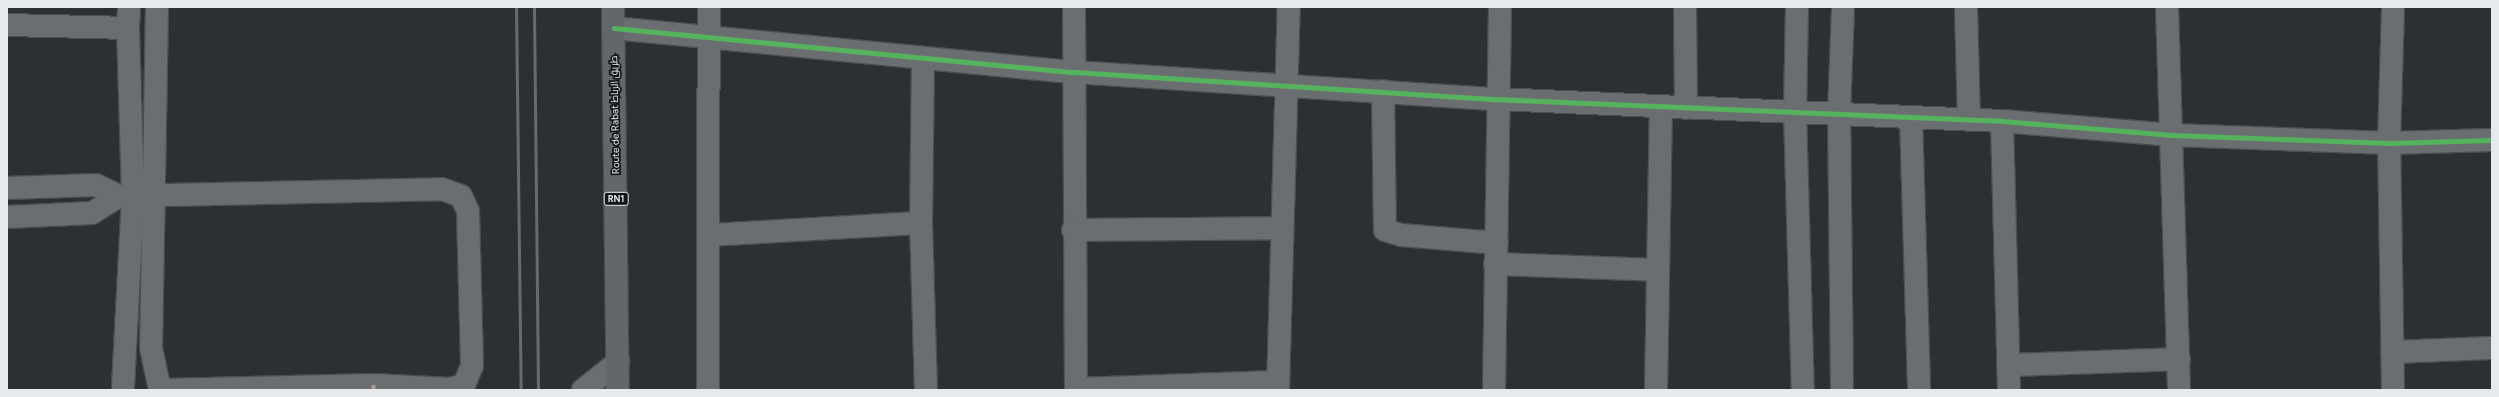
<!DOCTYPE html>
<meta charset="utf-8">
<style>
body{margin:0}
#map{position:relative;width:2499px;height:397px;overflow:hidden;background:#2c3034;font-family:Figtree,Cairo,sans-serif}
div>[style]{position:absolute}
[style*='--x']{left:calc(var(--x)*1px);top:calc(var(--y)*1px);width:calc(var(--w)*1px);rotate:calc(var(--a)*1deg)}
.roads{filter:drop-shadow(1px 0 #4b4e52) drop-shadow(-1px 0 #4b4e52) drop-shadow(0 1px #4b4e52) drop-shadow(0 -1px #4b4e52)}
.minor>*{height:22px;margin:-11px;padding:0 11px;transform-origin:11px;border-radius:11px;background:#6b6e71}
.major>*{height:22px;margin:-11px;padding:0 11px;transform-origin:11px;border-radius:11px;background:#62676c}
.rail>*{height:3px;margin:-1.5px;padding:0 1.5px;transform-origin:1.5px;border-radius:1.5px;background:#686a6c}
.quiet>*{height:4px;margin-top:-2px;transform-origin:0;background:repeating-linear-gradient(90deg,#b69a8f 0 8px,transparent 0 12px)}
.cycleway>*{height:5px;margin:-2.5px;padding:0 2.5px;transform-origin:2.5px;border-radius:2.5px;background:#56b35d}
span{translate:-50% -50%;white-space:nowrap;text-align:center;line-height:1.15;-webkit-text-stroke:3.5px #14171a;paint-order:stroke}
.shield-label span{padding:1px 3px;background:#14171a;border:1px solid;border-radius:3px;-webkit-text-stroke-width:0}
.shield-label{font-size:9px;color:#e6eaef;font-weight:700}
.street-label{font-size:10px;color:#e6eaef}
.frame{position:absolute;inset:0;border:8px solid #e6eaef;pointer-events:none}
</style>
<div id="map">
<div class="roads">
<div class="minor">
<i style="--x:157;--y:7;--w:341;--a:91"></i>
<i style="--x:151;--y:348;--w:43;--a:77.9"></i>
<i style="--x:1074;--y:7;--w:383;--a:89.7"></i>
<i style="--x:1685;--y:7;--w:101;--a:89.4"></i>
<i style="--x:1797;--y:7;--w:104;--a:91.1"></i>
<i style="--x:1795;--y:111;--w:279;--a:88.4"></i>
<i style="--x:1966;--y:7;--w:113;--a:88.5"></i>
<i style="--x:2167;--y:7;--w:383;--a:88.2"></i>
<i style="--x:7;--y:25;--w:121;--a:1.4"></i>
<i style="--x:128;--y:28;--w:168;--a:88.3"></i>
<i style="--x:133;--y:196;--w:194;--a:93"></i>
<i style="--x:128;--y:28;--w:21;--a:-87"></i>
<i style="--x:614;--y:28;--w:461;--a:5.5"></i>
<i style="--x:1073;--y:72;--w:424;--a:3.7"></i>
<i style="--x:1496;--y:99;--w:506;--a:2.49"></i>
<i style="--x:2002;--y:121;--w:171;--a:4.7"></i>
<i style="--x:2172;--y:135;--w:217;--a:2.1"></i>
<i style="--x:2389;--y:143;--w:103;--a:-1.7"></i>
<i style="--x:923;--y:59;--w:164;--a:90.7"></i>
<i style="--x:921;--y:223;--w:167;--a:88.3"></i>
<i style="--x:1383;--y:91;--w:139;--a:89.2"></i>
<i style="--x:1385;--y:230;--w:17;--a:17"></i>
<i style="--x:1401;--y:235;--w:96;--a:4.8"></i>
<i style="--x:1911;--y:117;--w:273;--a:88.3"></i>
<i style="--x:2002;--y:121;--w:269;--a:88.5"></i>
<i style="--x:7;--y:188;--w:89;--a:-1.9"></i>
<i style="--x:96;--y:185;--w:25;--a:26"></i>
<i style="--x:119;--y:196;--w:323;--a:-1.2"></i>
<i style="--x:442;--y:189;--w:20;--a:20"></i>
<i style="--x:461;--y:196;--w:17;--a:65"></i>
<i style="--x:468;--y:211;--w:155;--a:88.5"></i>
<i style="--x:472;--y:366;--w:21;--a:113"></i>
<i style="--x:464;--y:385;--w:15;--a:164"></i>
<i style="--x:450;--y:389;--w:77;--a:-177"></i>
<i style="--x:373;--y:385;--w:208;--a:178.6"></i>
<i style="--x:7;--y:217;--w:85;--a:-2.7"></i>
<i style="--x:92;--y:213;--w:32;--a:-32"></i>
<i style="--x:1073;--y:230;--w:209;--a:-0.5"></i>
<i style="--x:710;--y:235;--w:211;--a:-3.3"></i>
<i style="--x:1495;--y:264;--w:163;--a:2.1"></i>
<i style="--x:2392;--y:352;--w:100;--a:-2.3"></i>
<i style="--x:2008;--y:365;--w:171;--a:-2"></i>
<i style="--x:1076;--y:389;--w:202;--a:-2"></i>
<i style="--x:583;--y:390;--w:45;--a:-38.7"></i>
<i style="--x:708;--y:390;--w:383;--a:-89.9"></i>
<i style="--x:1278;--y:390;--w:383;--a:-88.4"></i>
<i style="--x:1494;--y:390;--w:383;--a:-89.1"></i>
<i style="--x:1656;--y:390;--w:283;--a:-89"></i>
<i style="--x:1842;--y:390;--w:277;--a:-90.6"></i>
<i style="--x:1839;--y:113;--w:106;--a:-87.8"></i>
<i style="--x:2393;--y:390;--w:247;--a:-90.9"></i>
<i style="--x:2389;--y:143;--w:136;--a:-88.3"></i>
</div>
<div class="major">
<i style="--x:613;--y:7;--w:383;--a:89.3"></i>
</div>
</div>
<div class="rail">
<i style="--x:516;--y:7;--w:383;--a:89.3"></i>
<i style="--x:534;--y:7;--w:383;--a:89.4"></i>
</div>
<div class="quiet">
<i style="--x:373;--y:385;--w:5;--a:79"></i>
</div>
<div class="cycleway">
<i style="--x:614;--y:28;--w:461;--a:5.5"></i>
<i style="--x:1073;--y:72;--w:424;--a:3.7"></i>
<i style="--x:1496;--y:99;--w:506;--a:2.49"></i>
<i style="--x:2002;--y:121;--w:171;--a:4.7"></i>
<i style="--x:2172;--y:135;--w:217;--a:2.1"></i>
<i style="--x:2389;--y:143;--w:103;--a:-1.7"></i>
</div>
<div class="shield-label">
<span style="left:616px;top:199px">RN1</span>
</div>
<div class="street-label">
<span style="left:615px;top:115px;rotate:-91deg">Route de Rabat طريق الرباط</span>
</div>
<div class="frame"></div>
</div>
